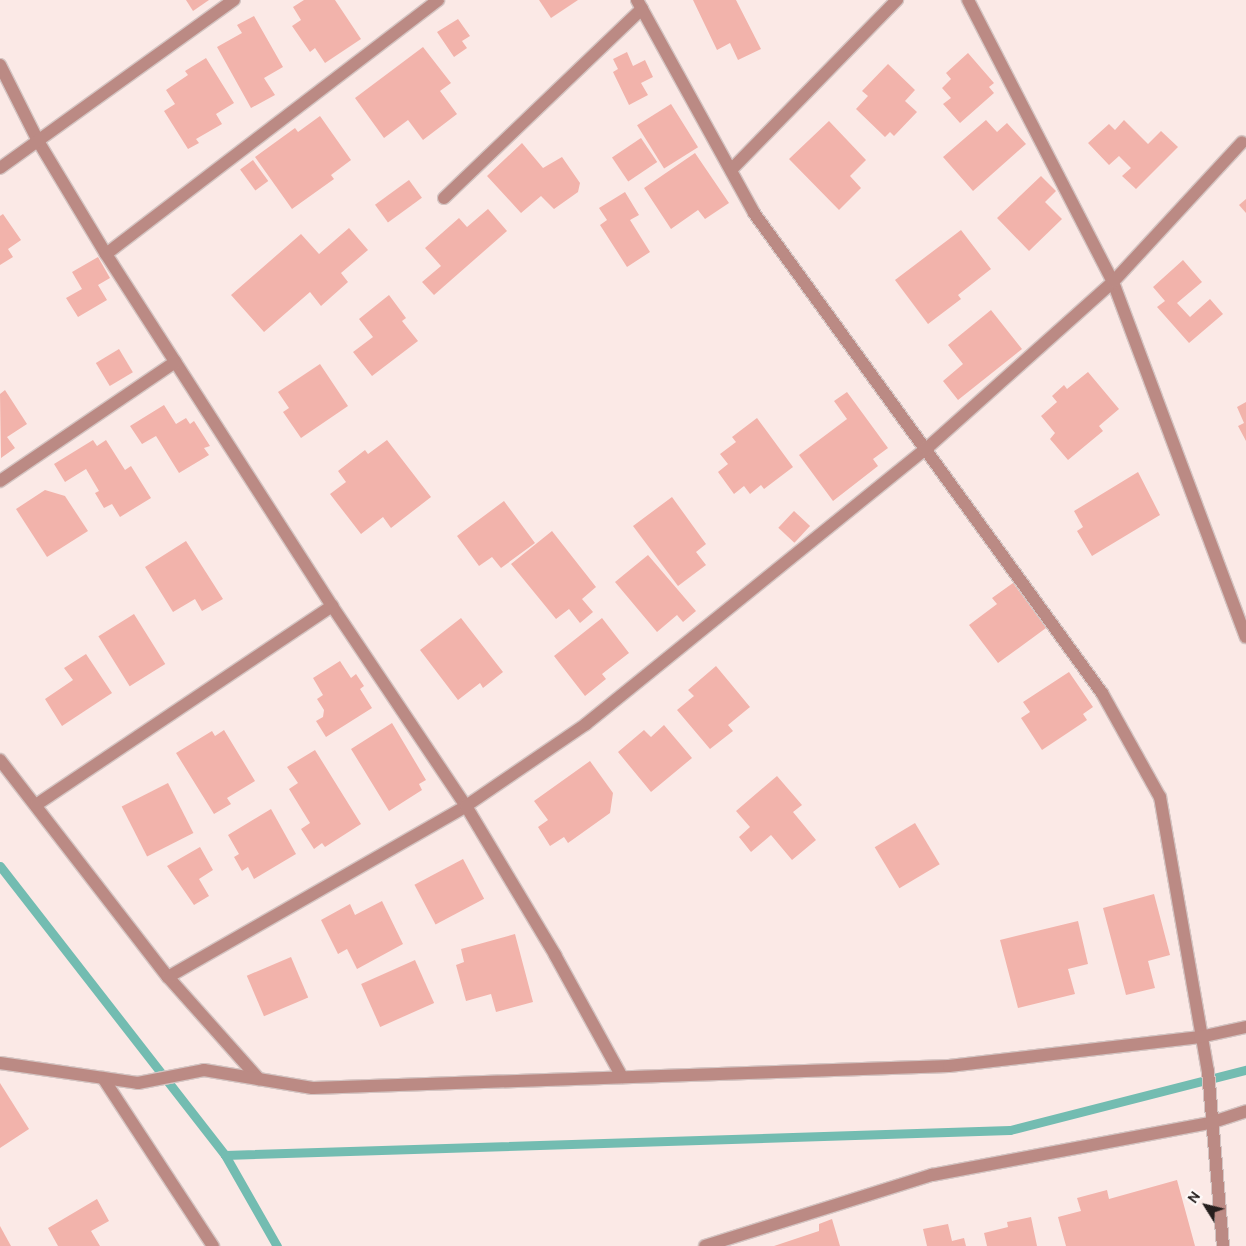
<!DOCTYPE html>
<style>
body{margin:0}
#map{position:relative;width:1246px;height:1246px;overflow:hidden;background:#fbe9e6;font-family:Ubuntu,sans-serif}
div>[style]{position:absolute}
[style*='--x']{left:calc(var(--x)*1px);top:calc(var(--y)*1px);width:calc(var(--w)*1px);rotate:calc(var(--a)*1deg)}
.stream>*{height:9px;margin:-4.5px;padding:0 4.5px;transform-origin:4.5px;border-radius:4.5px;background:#73bcb1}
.building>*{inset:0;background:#f2b3ab;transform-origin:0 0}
.roads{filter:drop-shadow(1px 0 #d4c4c2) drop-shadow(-1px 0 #d4c4c2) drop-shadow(0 1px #d4c4c2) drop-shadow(0 -1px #d4c4c2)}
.minor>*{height:12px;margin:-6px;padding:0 6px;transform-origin:6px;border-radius:6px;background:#bb8a84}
span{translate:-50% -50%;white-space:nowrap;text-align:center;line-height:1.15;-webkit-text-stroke:4px #fefaf9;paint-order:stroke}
.north{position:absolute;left:1181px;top:1181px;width:50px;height:50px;-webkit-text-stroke:4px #fefaf9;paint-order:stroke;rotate:306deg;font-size:14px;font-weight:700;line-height:20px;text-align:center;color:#251e1d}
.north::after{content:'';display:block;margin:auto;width:18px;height:22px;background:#251e1d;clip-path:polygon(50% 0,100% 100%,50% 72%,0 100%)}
</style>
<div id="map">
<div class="stream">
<i style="--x:0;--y:866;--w:366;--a:52.1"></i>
<i style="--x:225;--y:1155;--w:105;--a:60.3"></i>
<i style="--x:225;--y:1155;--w:785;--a:-1.82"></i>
<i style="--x:1010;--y:1130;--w:244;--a:-14.3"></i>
</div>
<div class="building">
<i style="clip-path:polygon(186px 0,209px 0,193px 11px)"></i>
<i style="clip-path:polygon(304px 0,335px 0,361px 39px,325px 63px,315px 48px,310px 52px,292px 26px,301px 20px,293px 7px)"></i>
<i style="clip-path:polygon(539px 0,578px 0,551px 18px)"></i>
<i style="clip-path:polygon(693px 0,736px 0,761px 49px,738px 60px,730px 43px,717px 50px)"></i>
<i style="clip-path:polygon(254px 16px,283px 67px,264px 78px,275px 95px,251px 108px,217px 47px,242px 33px,237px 25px)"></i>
<i style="clip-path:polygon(458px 19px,470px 36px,462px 41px,467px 48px,454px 57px,437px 32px)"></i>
<i style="clip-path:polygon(423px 47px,451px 83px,440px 91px,457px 114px,423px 140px,408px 120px,384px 138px,355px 98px)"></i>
<i style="clip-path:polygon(627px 52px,633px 66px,645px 60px,653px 77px,641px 83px,648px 95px,629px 105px,613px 72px,618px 69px,613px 59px)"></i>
<i style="clip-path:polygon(968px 53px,994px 83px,989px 87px,994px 93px,960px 123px,943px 104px,951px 98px,942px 88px,951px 79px,946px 73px)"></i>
<i style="clip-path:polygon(206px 58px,234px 103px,216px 114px,222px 124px,196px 139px,199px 143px,188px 149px,164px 111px,175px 104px,166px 90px,188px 75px,185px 71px)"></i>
<i style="clip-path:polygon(888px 64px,915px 90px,905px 101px,917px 112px,894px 136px,890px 132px,885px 137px,856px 109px,868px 96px,862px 91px)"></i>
<i style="left:671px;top:104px;width:51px;height:40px;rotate:58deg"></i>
<i style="clip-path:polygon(320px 116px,351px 160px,331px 175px,334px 179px,292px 209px,255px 157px,295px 128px,298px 132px)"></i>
<i style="clip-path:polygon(986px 120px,997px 132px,1007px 123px,1026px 144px,973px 191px,943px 157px)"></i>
<i style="clip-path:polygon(1124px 120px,1148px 144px,1161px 131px,1178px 147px,1136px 189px,1122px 176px,1131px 168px,1119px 156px,1109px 165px,1088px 143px,1109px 124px,1115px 130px)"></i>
<i style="clip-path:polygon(829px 121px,866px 160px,850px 176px,861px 188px,839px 210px,789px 159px)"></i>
<i style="left:641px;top:138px;width:29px;height:35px;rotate:56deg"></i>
<i style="clip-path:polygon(522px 143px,543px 168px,562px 157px,580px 183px,578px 192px,554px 209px,541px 196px,521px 213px,487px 176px)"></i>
<i style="clip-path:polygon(695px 153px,729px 203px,705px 219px,698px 210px,671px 229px,644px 188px)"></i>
<i style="left:253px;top:160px;width:26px;height:16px;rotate:54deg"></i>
<i style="clip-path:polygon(1041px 176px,1056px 191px,1045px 202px,1062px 219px,1029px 251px,997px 218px)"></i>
<i style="left:409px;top:180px;width:22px;height:42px;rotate:54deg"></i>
<i style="clip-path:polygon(625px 192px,639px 215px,630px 220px,650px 252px,627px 267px,600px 225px,607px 220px,599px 208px)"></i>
<i style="clip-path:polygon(1246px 199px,1246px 213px,1239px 205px)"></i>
<i style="clip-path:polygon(488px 209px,507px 231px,434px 295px,422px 282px,441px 266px,425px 248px,459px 218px,467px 227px)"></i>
<i style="clip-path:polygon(3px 214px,21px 240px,8px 249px,13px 257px,0 265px,0 216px)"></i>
<i style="clip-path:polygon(349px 228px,368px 250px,341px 273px,348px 282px,321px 306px,310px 292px,264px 332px,231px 295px,301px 234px,319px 254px)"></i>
<i style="clip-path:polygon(961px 230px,991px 269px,958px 295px,961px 299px,928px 324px,895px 280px)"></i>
<i style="clip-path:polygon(98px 257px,110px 278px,98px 285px,107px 300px,78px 317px,66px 298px,82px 289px,72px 272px)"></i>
<i style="clip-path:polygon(1183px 260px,1202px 282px,1177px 303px,1190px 317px,1210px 299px,1223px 314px,1189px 343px,1157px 307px,1165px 301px,1153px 287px)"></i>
<i style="clip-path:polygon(389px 295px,406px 318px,402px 321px,418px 341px,372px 376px,353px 352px,373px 337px,359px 319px)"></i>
<i style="clip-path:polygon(991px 310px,1022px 349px,958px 400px,943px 381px,963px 364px,948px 345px)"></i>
<i style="left:119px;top:349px;width:27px;height:27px;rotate:59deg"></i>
<i style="clip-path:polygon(320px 364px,348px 406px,301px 438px,283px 412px,289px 408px,278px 392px)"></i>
<i style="clip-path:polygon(1088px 372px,1119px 409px,1099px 426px,1103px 431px,1068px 460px,1050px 439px,1055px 433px,1041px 416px,1057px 402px,1052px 396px,1064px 385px,1067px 389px)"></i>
<i style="clip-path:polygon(5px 390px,27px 424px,7px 437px,15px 448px,1px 458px,0 394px)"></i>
<i style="clip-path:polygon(847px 392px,888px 448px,873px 459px,878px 466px,833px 501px,799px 455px,847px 419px,834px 401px)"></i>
<i style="clip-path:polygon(1246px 402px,1246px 441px,1238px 426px,1244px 423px,1237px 407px)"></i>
<i style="clip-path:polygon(164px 405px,176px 424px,186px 418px,190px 424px,194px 421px,210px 446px,204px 448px,209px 455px,179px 473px,156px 436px,142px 444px,130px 426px)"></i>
<i style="clip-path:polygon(757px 418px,793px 467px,764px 489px,761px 485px,750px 494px,744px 486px,734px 494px,718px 472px,728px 464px,720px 454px,736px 442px,732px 437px)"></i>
<i style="clip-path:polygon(93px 440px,97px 446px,106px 440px,125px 470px,131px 466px,151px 498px,120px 517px,112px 504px,104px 508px,95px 493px,99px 491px,86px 469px,65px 482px,54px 464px)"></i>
<i style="clip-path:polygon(387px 440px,431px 497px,391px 528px,383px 517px,361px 534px,330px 494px,346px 482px,338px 471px,365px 450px,368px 454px)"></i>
<i style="clip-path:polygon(1138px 472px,1160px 515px,1092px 556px,1077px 531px,1083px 527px,1074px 511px)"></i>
<i style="clip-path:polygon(45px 490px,65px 496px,88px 531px,47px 557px,16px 509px)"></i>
<i style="clip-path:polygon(672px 497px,706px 544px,696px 552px,706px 565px,678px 586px,633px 526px)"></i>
<i style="clip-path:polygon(504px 501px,535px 543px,501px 568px,492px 557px,479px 566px,457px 536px)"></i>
<i style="left:794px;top:511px;width:22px;height:23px;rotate:43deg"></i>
<i style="clip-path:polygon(552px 531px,596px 587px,582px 599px,593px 612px,580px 623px,569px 609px,556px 619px,511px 564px)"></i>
<i style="clip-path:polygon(186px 541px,223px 599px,202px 611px,195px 599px,173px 612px,145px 567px)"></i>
<i style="clip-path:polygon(648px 555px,696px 611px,683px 622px,677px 615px,657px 632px,615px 582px)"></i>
<i style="clip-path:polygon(1013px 583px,1046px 628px,998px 663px,969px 625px,997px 604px,992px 598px)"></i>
<i style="left:134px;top:614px;width:59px;height:42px;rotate:58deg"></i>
<i style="clip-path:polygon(461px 618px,503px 672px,483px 688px,480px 683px,458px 700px,420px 650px)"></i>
<i style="clip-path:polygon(602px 618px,629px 653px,602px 674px,606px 679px,585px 696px,554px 656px)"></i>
<i style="clip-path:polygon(86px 654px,112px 693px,62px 726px,45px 699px,73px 680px,64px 668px)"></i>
<i style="clip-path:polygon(340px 661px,351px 678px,356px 674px,364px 686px,360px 689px,372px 708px,326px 737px,316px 721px,323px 717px,324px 710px,317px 699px,323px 695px,313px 678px)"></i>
<i style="clip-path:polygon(716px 666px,750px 707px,728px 725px,733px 731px,710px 749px,677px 710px,694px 696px,688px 690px)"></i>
<i style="clip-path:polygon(1069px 672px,1093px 707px,1083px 714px,1087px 720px,1042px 750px,1021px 718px,1030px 712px,1023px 702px)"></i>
<i style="clip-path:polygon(392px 723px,426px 780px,419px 784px,422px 790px,389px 811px,351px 749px)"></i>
<i style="clip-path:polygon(664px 725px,692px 758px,651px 792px,618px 752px,644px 730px,651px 737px)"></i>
<i style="clip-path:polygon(224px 730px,255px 781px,227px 798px,231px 804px,214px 814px,176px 753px,212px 731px,215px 736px)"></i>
<i style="clip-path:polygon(315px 750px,361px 824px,325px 847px,322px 843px,314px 849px,301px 829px,310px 823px,289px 789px,298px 783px,287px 767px)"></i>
<i style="clip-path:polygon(590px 761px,613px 793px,610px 813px,568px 843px,564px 837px,550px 846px,538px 827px,548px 820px,534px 801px)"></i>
<i style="clip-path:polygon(777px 776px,802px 805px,793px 812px,816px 840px,792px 860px,771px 835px,751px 852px,739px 837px,750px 827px,736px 811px)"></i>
<i style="left:168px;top:783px;width:56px;height:52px;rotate:63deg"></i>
<i style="clip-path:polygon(271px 809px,296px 854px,254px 879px,248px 867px,242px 871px,234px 857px,239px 854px,228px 835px)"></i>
<i style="left:915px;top:823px;width:48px;height:47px;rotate:59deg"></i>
<i style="clip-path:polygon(200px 847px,213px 870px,199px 879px,209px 896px,194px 905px,167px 866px)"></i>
<i style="left:463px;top:859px;width:45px;height:55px;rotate:62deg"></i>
<i style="clip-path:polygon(1154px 894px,1170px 955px,1148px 961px,1155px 988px,1126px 995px,1103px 908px)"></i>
<i style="clip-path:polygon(382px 901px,403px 944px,357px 969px,347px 949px,338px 954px,321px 920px,350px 904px,355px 915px)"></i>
<i style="clip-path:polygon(1078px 921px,1088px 964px,1068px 969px,1075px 994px,1018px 1008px,1000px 940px)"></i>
<i style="clip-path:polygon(515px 934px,533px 1002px,496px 1012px,491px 994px,466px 1001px,456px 965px,464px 962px,461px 949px)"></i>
<i style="left:291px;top:957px;width:44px;height:48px;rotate:67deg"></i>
<i style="left:415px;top:960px;width:47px;height:59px;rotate:66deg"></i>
<i style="clip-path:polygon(0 1083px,29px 1129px,0 1148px)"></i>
<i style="clip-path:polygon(1177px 1180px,1195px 1246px,1066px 1246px,1058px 1217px,1081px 1211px,1077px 1198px,1107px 1190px,1109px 1199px)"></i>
<i style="clip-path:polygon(97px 1199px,109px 1221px,91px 1231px,100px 1246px,58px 1246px,48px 1228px)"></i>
<i style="clip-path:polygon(1031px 1217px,1037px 1246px,987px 1246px,984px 1233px,1008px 1227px,1007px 1222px)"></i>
<i style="clip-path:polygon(832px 1219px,840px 1246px,774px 1246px,819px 1231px,819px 1224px)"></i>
<i style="clip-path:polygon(948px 1224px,952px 1241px,964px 1238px,966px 1246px,927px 1246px,923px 1229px)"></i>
<i style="clip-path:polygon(0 1226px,11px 1246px,0 1246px)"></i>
</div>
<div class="roads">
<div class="minor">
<i style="--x:637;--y:0;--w:243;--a:61.2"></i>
<i style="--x:754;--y:213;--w:593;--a:54.06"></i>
<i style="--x:1102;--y:693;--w:119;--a:60.9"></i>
<i style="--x:1160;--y:797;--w:278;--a:80.1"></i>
<i style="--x:1208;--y:1071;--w:176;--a:85.1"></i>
<i style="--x:968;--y:0;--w:317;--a:62.8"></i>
<i style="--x:1113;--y:282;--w:379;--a:69.5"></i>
<i style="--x:0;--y:65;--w:85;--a:63.4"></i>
<i style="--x:38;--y:141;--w:132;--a:59"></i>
<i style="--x:106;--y:254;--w:418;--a:57.3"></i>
<i style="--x:332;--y:606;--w:241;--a:56.2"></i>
<i style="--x:466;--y:806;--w:174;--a:59.1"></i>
<i style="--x:555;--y:955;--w:139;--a:61.2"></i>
<i style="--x:0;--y:168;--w:288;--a:-35.7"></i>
<i style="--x:731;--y:170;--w:238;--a:-45.7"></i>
<i style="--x:444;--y:198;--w:274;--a:-43.7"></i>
<i style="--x:106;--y:254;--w:418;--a:-37.4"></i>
<i style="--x:0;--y:481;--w:212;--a:-34.2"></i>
<i style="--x:0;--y:760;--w:274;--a:52.3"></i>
<i style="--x:168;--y:977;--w:137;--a:48.3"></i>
<i style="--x:36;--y:805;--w:357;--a:-33.9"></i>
<i style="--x:168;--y:977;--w:344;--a:-29.8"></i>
<i style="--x:466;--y:806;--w:145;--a:-34.3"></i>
<i style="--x:586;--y:724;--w:437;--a:-39"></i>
<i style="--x:926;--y:449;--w:251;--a:-41.8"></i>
<i style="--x:1113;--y:282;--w:190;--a:-47.3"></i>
<i style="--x:0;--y:1063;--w:139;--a:8.2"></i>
<i style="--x:138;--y:1083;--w:67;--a:-11.1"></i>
<i style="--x:204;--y:1070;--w:110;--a:9.4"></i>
<i style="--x:313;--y:1088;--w:636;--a:-1.98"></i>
<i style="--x:949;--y:1066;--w:253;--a:-6.6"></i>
<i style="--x:1200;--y:1037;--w:47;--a:-12.3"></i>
<i style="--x:103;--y:1078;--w:201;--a:56.8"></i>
<i style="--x:705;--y:1246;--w:238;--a:-17.4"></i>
<i style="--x:932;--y:1175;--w:283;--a:-10.6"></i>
<i style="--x:1210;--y:1123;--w:38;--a:-18"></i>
</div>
</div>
<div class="north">N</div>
</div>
